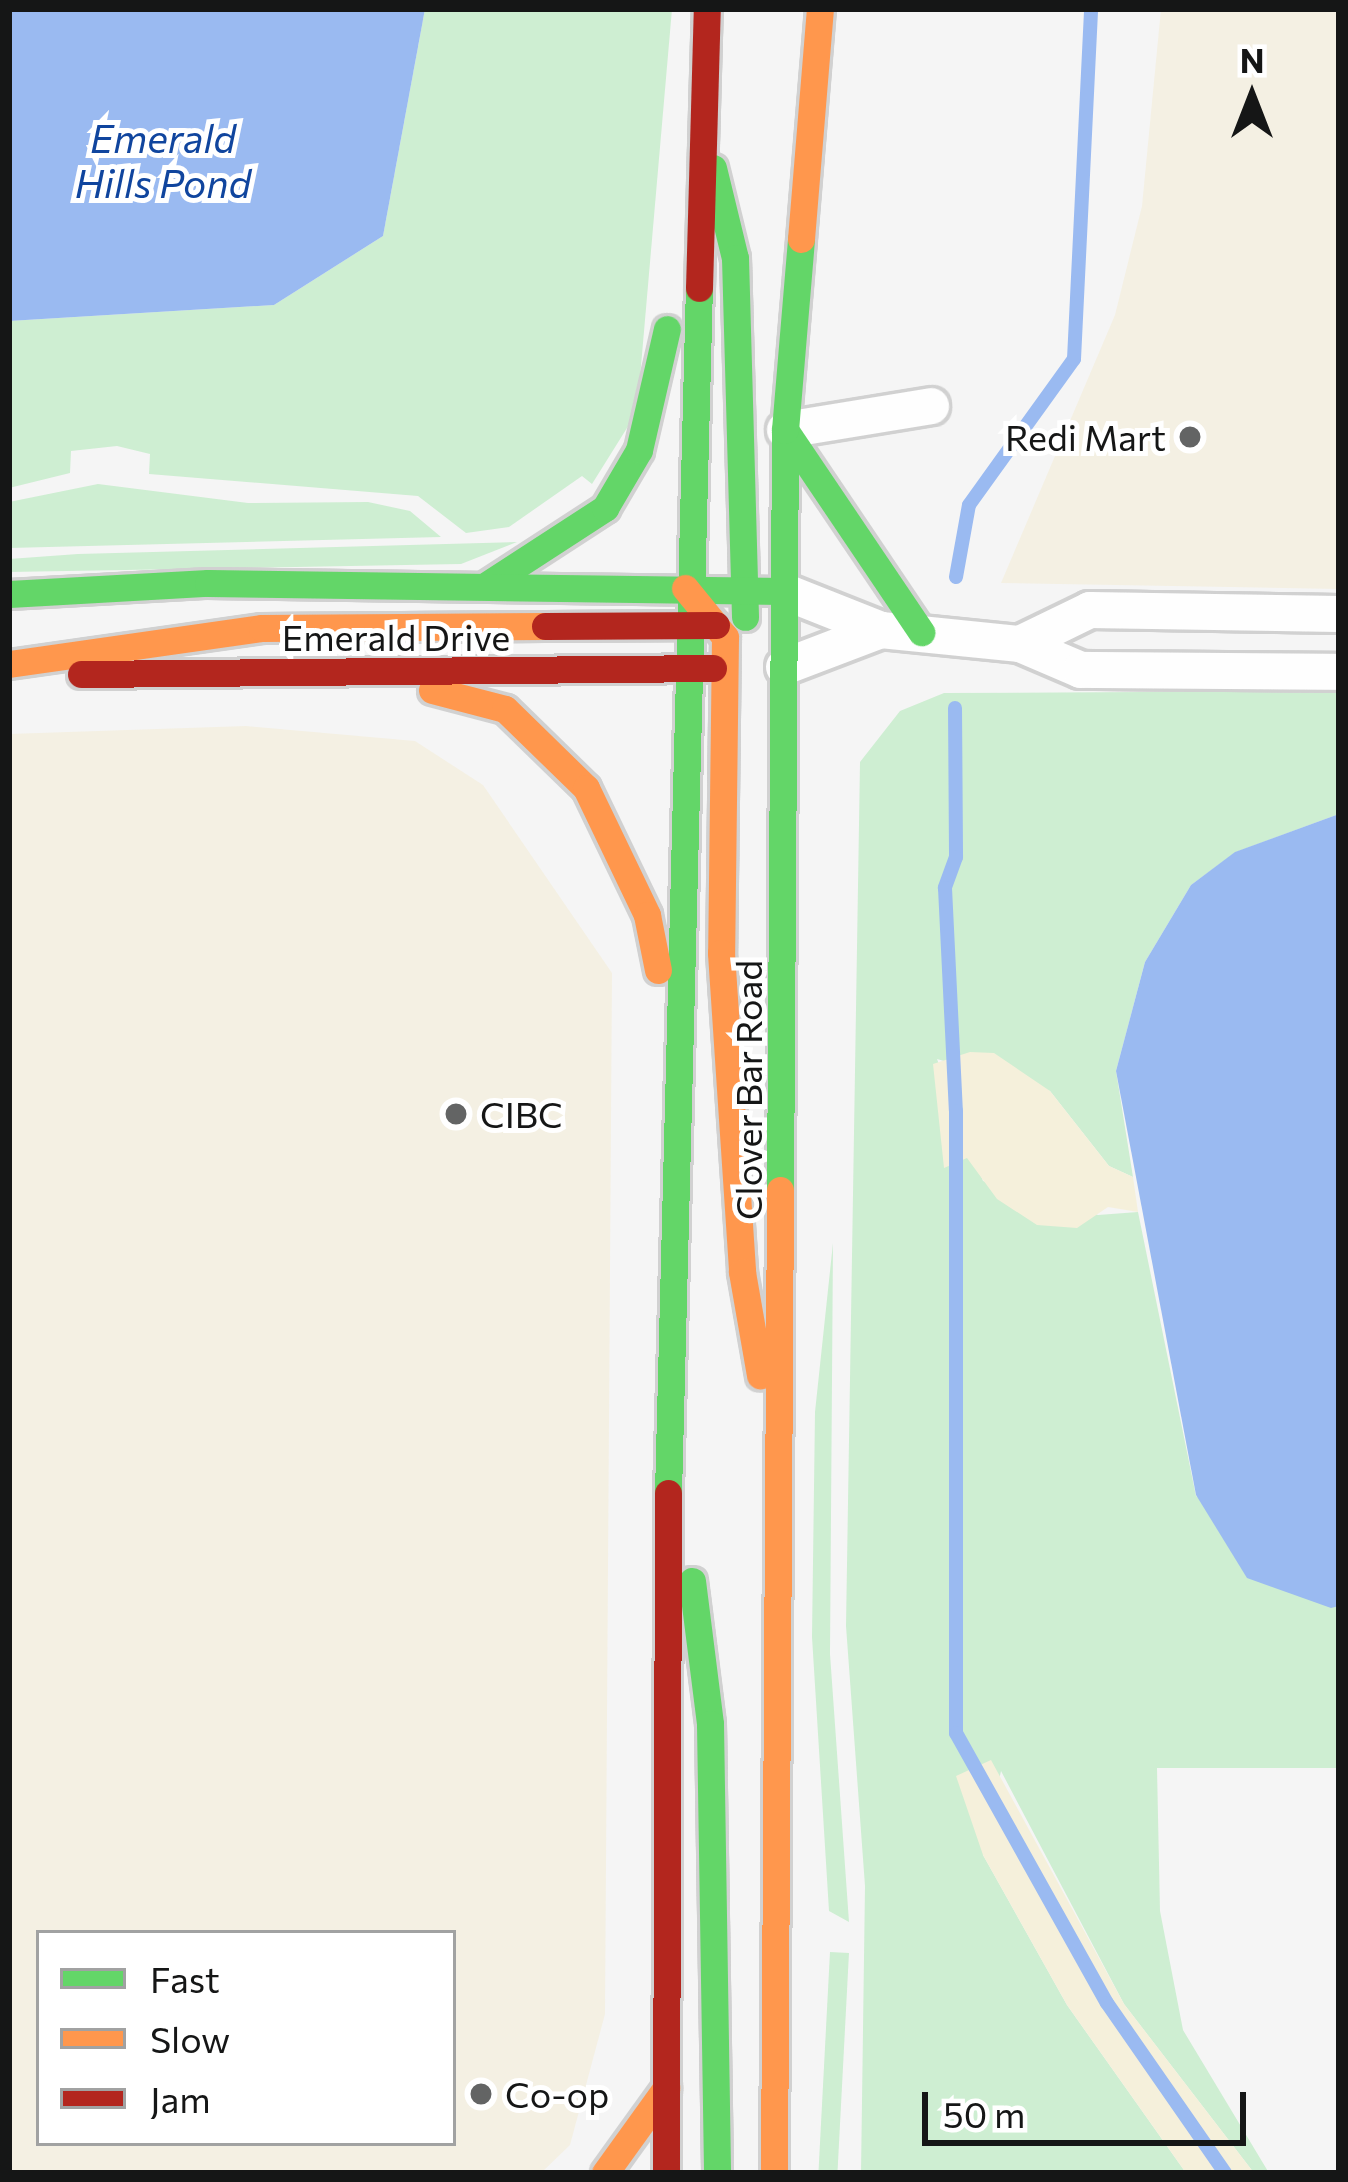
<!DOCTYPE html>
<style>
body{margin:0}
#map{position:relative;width:1348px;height:2182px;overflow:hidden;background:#f5f5f5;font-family:Commissioner,sans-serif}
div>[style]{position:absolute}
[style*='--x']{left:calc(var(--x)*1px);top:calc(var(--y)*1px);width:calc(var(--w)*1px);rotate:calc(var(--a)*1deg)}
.commercial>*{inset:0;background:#f4f0e3}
.green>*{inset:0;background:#ceeed2;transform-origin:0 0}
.sand>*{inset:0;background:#f5f0db}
.water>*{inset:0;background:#9abaf1}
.stream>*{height:14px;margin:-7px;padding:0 7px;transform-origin:7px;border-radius:7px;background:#9abaf1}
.roads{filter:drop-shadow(3px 0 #d1d1d1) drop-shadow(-3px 0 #d1d1d1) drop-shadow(0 3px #d1d1d1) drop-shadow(0 -3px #d1d1d1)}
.street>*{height:36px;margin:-18px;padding:0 18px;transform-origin:18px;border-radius:18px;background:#fefefe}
.fast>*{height:27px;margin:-13.5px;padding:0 13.5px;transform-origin:13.5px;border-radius:13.5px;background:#63d668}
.slow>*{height:27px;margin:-13.5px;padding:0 13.5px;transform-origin:13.5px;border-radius:13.5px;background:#ff974d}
.jam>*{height:27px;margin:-13.5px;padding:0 13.5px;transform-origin:13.5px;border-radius:13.5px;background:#b3261e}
.dots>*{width:33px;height:33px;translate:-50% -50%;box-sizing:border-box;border:6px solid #fff;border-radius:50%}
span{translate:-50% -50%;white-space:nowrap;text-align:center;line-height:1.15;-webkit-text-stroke:10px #fff;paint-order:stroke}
.poi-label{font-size:36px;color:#151616}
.right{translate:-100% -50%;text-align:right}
.left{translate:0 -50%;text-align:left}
.street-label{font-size:36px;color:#151616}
.water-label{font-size:39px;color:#10459e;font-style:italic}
.frame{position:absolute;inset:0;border:12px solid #151616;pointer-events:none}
.legend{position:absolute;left:36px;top:1930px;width:420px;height:216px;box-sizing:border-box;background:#fff;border:3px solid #a1a2a2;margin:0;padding:15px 21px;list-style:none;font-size:36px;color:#151616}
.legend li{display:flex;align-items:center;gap:24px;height:60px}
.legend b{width:60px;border:3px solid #a1a2a2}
.north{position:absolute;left:1192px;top:36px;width:120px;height:120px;-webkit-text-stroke:9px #fff;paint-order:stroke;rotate:0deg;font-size:33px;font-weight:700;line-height:48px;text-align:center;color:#151616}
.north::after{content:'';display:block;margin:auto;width:42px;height:54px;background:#151616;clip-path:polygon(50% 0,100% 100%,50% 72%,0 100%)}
.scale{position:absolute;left:922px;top:2092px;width:324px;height:54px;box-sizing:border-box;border:6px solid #151616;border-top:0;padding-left:15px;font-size:36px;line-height:42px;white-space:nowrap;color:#151616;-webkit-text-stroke:9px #fff;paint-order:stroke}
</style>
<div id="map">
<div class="commercial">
<i style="clip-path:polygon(1161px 9px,1339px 9px,1339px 589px,1001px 583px,1115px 315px,1142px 206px)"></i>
<i style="clip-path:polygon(evenodd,246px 726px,415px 741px,483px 785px,612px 973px,605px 2014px,570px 2145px,541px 2173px,9px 2173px,9px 734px,246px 726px,39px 1933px,453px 1933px,453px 2143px,39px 2143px,39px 1933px)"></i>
</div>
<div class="green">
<i style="clip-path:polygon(425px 9px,672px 9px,637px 412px,592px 484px,582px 476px,509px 527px,466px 533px,418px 496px,149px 474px,150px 454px,117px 446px,71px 451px,70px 473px,9px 488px,9px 321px,274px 305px,383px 236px)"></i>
<i style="clip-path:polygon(98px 484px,248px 503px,368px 502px,410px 511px,441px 537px,9px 548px,9px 502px)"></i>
<i style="clip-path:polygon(517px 542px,461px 564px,9px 572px,9px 559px,78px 554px)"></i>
<i style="clip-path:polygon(1339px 691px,1339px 814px,1236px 852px,1191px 885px,1145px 962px,1116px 1071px,1133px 1177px,1109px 1166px,1050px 1091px,937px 1059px,983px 1181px,1098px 1215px,1138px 1212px,1196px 1496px,1339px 1606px,1339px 1768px,1157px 1768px,1160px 1911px,1183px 2030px,1269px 2173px,1254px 2173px,1124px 2004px,1001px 1771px,983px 1855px,1067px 2005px,1186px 2173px,861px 2173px,865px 1886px,846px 1626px,860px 762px,900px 711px,944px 693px)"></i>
<i style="clip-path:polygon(833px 1243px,830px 1654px,849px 1922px,829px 1911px,812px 1637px,815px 1412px)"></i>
<i style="left:830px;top:1952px;width:19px;height:221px;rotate:3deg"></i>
</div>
<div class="sand">
<i style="clip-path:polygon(970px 1052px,994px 1053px,1050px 1091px,1109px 1166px,1133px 1177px,1138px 1212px,1108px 1207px,1077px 1228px,1037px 1225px,997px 1199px,967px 1158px,944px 1168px,933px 1064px)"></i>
<i style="clip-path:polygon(991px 1760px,1124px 2004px,1254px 2173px,1186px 2173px,1067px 2005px,983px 1855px,956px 1776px)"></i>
</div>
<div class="water">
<i style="clip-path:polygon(9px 9px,425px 9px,383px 236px,274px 305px,9px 321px)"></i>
<i style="clip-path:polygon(1339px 814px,1339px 1606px,1331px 1608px,1247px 1578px,1196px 1495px,1116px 1071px,1145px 962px,1191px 885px,1235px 852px)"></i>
</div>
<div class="stream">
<i style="--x:956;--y:577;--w:73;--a:-79.8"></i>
<i style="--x:969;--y:505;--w:180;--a:-54.3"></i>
<i style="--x:1074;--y:359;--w:350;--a:-87.2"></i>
<i style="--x:955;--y:708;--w:149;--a:89.6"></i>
<i style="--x:956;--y:857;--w:33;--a:110"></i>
<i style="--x:945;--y:888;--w:223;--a:87.2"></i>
<i style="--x:956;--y:1111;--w:622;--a:90"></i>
<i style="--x:956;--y:1733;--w:309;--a:60.8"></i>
<i style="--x:1107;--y:2003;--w:207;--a:55.2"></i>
</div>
<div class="roads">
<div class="street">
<i style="--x:785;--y:430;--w:148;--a:-9.3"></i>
<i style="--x:783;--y:591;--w:105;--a:21.7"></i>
<i style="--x:881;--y:630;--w:140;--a:5.8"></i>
<i style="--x:1020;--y:644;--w:66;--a:23.1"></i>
<i style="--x:1081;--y:670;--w:258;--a:0.4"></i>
<i style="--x:1020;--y:644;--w:78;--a:-25.9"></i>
<i style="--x:1090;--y:610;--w:249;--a:0.9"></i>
<i style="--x:784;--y:667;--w:104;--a:-20.9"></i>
</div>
<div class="fast">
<i style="--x:713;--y:168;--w:93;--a:76.3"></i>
<i style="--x:735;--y:258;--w:359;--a:88.4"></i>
<i style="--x:785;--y:430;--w:244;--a:56"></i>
<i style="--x:488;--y:584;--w:140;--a:-33"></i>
<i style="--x:605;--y:508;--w:67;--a:-59.6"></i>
<i style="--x:639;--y:450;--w:124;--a:-77"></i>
<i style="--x:9;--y:594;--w:199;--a:-3.2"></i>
<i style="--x:208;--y:583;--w:575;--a:0.8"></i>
<i style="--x:780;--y:1190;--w:760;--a:-89.62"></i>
<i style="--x:785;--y:430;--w:192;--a:-85.2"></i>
<i style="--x:668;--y:1493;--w:1205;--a:-88.53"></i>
<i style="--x:692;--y:1581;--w:144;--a:82.8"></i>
<i style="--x:710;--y:1724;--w:449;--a:89.1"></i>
</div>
<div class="slow">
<i style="--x:801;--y:239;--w:231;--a:-85.3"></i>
<i style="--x:685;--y:588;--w:63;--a:50.8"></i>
<i style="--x:725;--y:637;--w:316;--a:90.7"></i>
<i style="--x:721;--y:953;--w:320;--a:86.2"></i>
<i style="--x:742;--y:1272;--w:105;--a:80.1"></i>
<i style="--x:9;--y:664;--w:256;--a:-8.1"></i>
<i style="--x:262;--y:628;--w:283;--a:-0.4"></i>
<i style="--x:432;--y:690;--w:75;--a:14.6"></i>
<i style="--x:505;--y:709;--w:113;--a:44.3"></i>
<i style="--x:586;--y:788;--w:141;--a:64.3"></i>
<i style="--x:647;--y:915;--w:56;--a:78.7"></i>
<i style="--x:605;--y:2173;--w:105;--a:-54.3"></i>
<i style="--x:774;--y:2173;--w:983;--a:-89.65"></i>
</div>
<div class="jam">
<i style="--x:699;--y:288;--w:279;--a:-88.4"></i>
<i style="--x:545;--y:626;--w:171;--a:-0.3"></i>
<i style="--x:81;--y:674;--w:632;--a:-0.54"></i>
<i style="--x:666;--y:2173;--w:680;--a:-89.83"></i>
</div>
</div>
<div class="dots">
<i style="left:1190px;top:437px;background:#636464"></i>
<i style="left:456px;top:1114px;background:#636464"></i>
<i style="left:481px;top:2094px;background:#636464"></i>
</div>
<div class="poi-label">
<span class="right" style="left:1166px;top:437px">Redi Mart</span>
<span class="left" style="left:480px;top:1114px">CIBC</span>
<span class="left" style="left:505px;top:2094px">Co-op</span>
</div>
<div class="street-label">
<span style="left:396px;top:637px">Emerald Drive</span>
<span style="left:748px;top:1090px;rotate:-90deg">Clover Bar Road</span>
</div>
<div class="water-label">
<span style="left:163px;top:160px">Emerald<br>Hills Pond</span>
</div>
<div class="frame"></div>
<ul class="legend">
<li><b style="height:15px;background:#63d668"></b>Fast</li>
<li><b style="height:15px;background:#ff974d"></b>Slow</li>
<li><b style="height:15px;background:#b3261e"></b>Jam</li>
</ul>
<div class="north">N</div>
<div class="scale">50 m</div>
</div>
